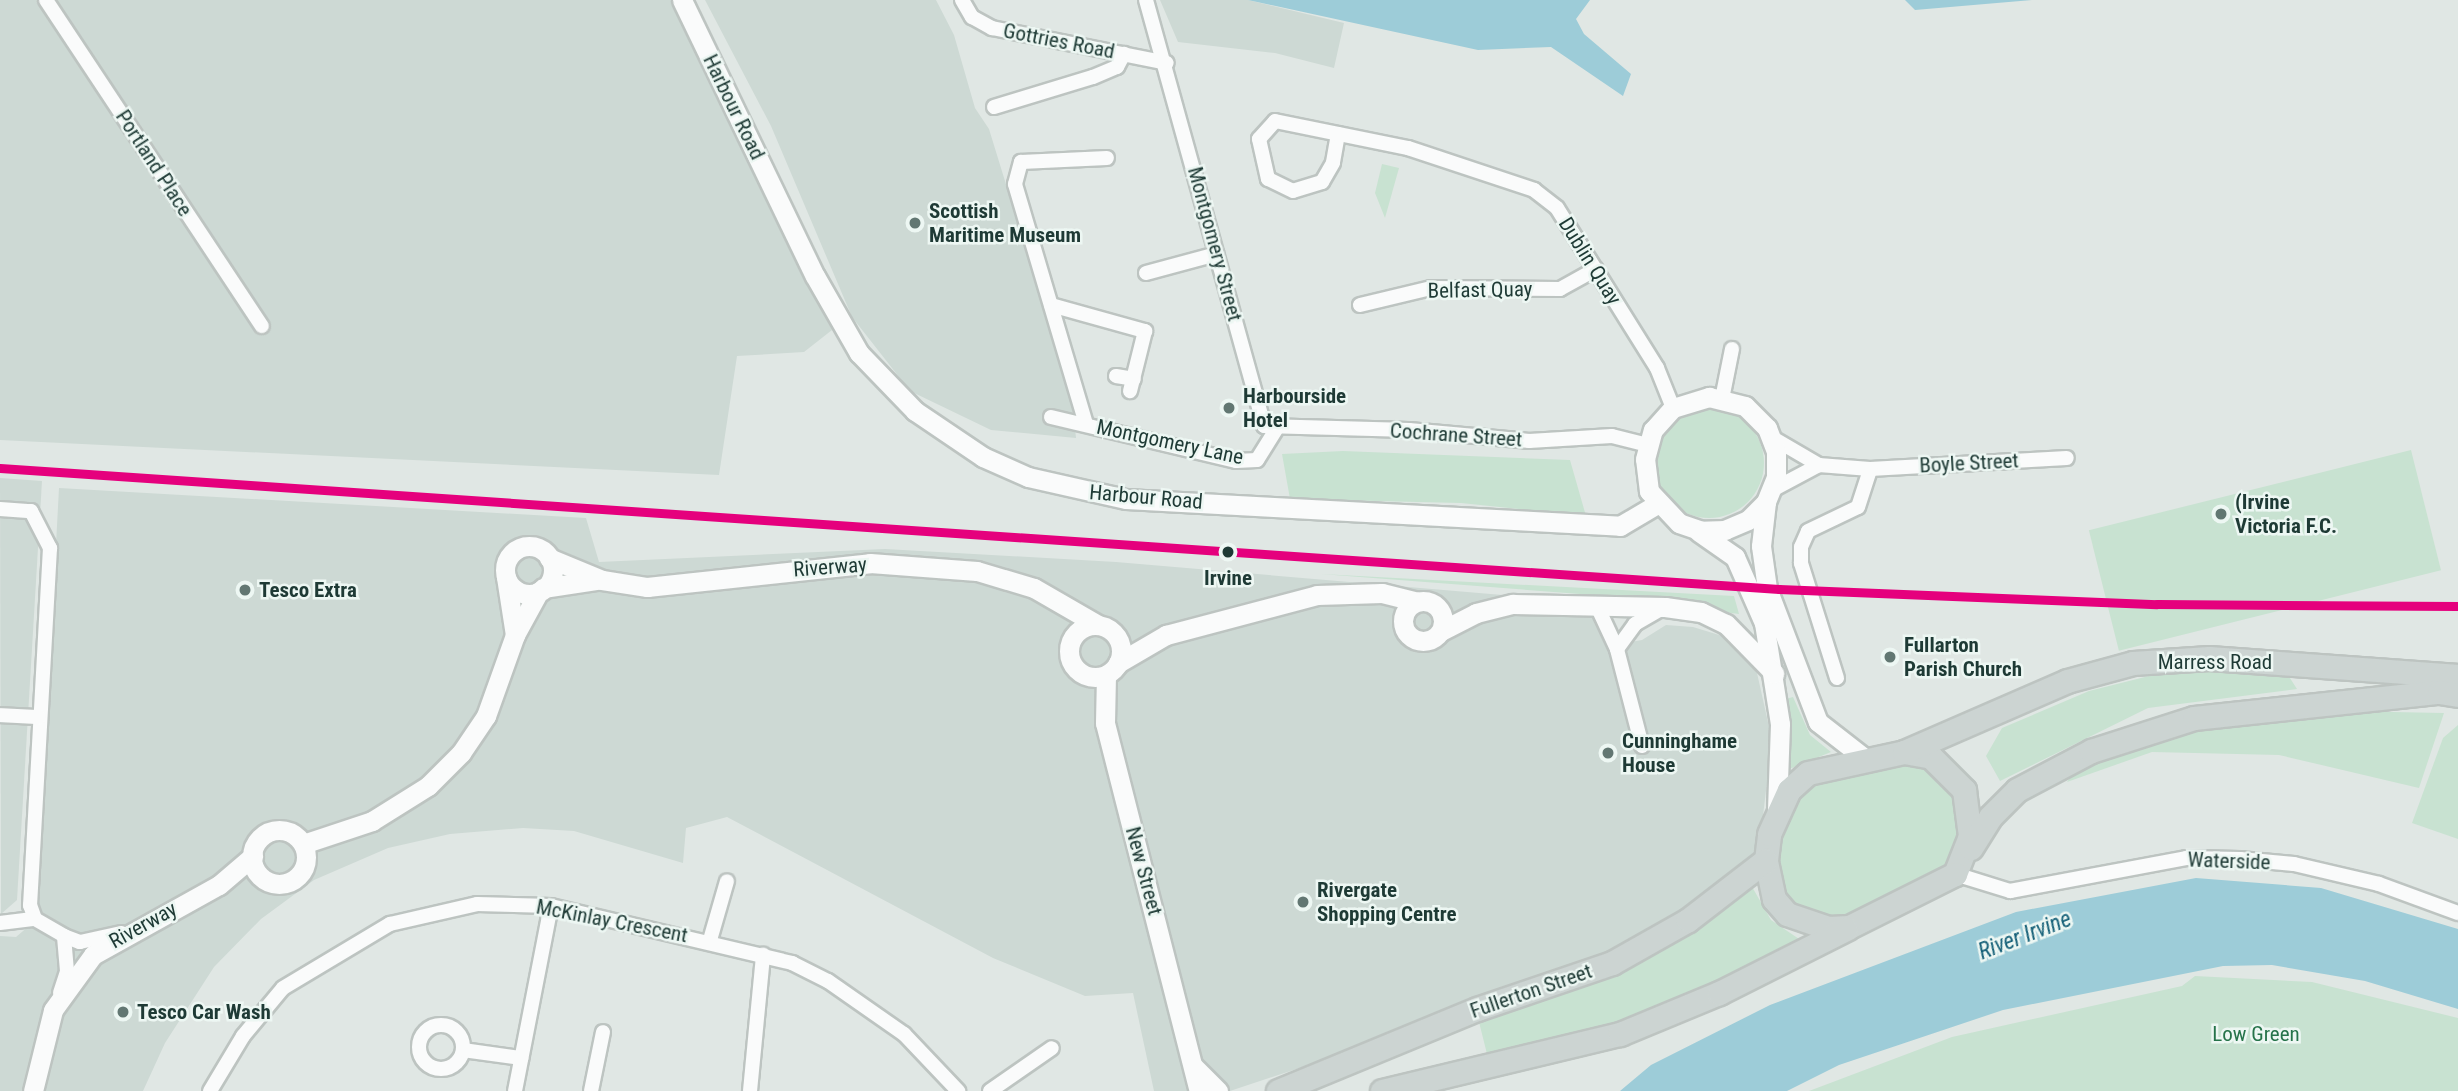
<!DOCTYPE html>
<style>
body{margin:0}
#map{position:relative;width:2458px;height:1091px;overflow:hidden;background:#e0e7e4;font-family:"Roboto Condensed",sans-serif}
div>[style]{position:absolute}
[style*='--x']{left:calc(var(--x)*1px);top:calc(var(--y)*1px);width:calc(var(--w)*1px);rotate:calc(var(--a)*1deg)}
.built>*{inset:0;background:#cdd9d4}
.green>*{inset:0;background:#c8e2d1;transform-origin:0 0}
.round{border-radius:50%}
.water>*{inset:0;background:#9dccd8}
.roads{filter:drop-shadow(2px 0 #bdc4c1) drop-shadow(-2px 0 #bdc4c1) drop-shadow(0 2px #bdc4c1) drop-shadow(0 -2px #bdc4c1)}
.minor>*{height:14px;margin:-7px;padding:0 7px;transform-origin:7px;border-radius:7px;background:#fafbfb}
.minor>.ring{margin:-7px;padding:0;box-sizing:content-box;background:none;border:14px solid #fafbfb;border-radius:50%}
.tertiary>*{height:19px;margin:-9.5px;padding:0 9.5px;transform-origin:9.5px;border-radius:9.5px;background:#fafbfb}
.tertiary>.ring{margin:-9.5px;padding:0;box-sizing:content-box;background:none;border:19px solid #fafbfb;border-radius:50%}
.primary>*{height:23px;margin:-11.5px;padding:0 11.5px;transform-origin:11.5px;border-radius:11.5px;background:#ccd4d2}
.rail-1>*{height:9px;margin:-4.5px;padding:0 4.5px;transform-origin:4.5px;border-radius:4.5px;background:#e5007d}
.dots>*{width:19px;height:19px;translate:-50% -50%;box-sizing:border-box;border:4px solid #edf7f3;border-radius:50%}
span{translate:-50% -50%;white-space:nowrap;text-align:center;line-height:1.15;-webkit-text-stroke:5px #edf7f3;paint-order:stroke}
.street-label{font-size:21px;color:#1e3a35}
.poi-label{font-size:21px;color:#1e3a35;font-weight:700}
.left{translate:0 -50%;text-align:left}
.stop-label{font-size:21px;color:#1e3a35;font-weight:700}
.park-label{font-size:21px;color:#26734a}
.water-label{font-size:23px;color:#156078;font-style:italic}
</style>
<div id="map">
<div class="built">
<i style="clip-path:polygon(0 0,677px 0,832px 330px,804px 352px,737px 356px,719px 475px,0 440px)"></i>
<i style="clip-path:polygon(705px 0,936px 0,954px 35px,975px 108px,989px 129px,1072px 399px,1076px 438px,991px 430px,910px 391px,852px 317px,771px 126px)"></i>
<i style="clip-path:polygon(1160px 0,1248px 0,1344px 23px,1334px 68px,1275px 53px,1178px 42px)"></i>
<i style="clip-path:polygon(0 478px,42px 481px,17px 900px,1px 914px)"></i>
<i style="clip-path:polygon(59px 488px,586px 518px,599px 562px,885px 549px,1116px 562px,1548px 599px,1595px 614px,1608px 646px,1642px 640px,1666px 625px,1693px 627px,1729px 638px,1757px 673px,1772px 740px,1760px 841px,1739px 877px,1631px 950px,1514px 997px,1230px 1091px,1154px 1091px,1133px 993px,1085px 996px,993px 958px,727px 817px,686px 828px,683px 863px,574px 831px,523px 828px,450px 834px,388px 848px,314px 880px,261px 919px,214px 967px,165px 1043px,143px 1091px,0 1091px,0 936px,16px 937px,36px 920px)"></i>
</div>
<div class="green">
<i style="clip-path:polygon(1382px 164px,1399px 168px,1385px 218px,1375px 193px)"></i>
<i class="round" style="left:1654px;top:408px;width:110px;height:110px"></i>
<i style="left:2411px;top:450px;width:124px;height:332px;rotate:76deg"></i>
<i style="clip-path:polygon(1343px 451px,1570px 460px,1586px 516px,1461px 503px,1290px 499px,1282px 454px)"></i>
<i style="clip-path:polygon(1321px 574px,1734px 596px,1739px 614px,1593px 595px)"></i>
<i style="clip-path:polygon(2177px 669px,2288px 675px,2297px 689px,2148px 708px,2000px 781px,1986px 756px,2002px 728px,2089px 691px)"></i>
<i style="clip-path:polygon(1793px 697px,1810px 735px,1831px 752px,1782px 772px,1782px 700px)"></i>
<i style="clip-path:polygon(2340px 711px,2444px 713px,2419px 788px,2279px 755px,2152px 752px,2067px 782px,2075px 770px,2167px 735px)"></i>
<i style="clip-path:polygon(2458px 725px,2458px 839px,2412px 823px,2443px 738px)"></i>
<i style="clip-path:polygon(1902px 762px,1934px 770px,1953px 788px,1963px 833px,1946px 870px,1852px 917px,1806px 918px,1773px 882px,1781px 815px,1814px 779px)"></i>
<i style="clip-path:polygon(1751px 885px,1771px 920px,1805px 943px,1620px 1024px,1487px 1054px,1477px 1014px,1507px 1007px)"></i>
<i style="clip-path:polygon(2195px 976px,2312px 982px,2458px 1018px,2458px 1091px,1809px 1091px,1952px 1037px,2182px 986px)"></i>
</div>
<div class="water">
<i style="clip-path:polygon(1248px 0,1590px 0,1576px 19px,1584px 34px,1631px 74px,1623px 96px,1551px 47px,1478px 50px)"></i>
<i style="clip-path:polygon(1905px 0,2032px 0,1915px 10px)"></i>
<i style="clip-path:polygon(2196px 878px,2321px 888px,2458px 929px,2458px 1009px,2365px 981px,2272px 965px,2223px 966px,2003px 1010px,1839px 1065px,1787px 1091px,1620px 1091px,1651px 1065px,1770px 1005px,2016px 912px)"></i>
</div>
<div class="roads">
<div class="minor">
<i style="--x:46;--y:0;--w:391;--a:56.5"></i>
<i style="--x:962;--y:0;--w:20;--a:60"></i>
<i style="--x:972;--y:17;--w:23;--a:29"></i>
<i style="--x:992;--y:28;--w:178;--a:11.3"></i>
<i style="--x:1146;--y:0;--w:442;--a:74.5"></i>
<i style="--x:1264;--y:426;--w:145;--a:1.6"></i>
<i style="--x:1409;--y:430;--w:121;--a:5.2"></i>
<i style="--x:1529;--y:441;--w:83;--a:-3.4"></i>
<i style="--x:1612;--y:436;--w:37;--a:14"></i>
<i style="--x:994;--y:107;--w:103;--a:-16.9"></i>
<i style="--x:1093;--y:77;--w:26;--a:-23"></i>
<i style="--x:1117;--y:67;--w:15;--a:-62"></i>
<i style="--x:1338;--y:134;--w:29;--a:100"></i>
<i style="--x:1333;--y:163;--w:22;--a:120"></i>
<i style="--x:1322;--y:182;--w:30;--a:163"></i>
<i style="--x:1293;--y:191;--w:28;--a:-154"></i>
<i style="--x:1268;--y:179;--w:41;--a:-102.7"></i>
<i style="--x:1259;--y:139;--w:24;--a:-48"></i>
<i style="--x:1275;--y:121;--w:136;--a:11.5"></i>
<i style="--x:1408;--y:148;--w:133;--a:18.4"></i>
<i style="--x:1534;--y:190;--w:29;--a:38"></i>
<i style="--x:1557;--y:208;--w:189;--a:58"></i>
<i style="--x:1657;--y:368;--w:43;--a:68.2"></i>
<i style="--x:1146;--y:273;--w:73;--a:-15"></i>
<i style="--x:1051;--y:305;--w:98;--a:15.5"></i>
<i style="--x:1145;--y:331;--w:62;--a:104"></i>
<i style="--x:1360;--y:305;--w:73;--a:-13.5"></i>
<i style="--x:1431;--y:288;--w:129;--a:0.4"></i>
<i style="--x:1560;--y:289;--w:41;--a:-29.1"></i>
<i style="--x:1116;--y:376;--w:18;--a:9"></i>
<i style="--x:1722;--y:399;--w:51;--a:-78.7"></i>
<i style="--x:1051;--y:417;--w:190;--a:13.4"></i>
<i style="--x:1236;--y:461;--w:21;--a:-3"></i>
<i style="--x:1257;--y:460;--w:40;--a:-58"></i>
<i style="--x:1086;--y:424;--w:250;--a:-106.5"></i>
<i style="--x:1015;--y:184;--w:23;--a:-75"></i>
<i style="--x:1021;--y:162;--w:86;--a:-2.7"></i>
<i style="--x:1771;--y:437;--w:56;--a:30.3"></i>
<i style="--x:1819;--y:465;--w:51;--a:4.5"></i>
<i style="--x:1870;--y:469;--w:197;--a:-3.2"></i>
<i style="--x:1772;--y:490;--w:53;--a:-28"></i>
<i style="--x:0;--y:509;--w:31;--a:4"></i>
<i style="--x:31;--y:511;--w:42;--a:62.8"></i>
<i style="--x:50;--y:548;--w:358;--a:93.2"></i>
<i style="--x:30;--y:905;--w:15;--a:70"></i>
<i style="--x:35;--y:919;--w:34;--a:30"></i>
<i style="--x:64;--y:936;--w:17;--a:21"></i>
<i style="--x:80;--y:942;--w:42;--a:-12.4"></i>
<i style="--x:1597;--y:606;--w:47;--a:65.1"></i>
<i style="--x:1837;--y:678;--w:121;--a:-107.4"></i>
<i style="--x:1801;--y:563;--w:16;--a:-90"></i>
<i style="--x:1801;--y:547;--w:17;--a:-66"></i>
<i style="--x:1808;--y:531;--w:55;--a:-25.6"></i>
<i style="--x:1858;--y:507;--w:40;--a:-72"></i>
<i style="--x:0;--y:715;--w:39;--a:3"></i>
<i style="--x:1642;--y:746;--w:100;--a:-104.5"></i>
<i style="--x:1617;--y:649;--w:31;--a:-54"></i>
<i style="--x:1635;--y:624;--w:34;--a:-30"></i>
<i style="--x:1955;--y:874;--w:58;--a:17.2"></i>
<i style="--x:2010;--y:891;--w:179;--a:-10.6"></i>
<i style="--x:2186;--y:858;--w:54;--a:1.1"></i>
<i style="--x:2240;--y:859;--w:54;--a:5.3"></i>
<i style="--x:2294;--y:864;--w:87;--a:13.2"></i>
<i style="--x:2379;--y:884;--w:84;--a:20.2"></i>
<i style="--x:0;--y:923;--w:35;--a:-7"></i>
<i style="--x:710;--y:940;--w:61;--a:-73.9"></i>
<i style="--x:60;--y:993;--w:23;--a:-72"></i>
<i style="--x:67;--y:971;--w:35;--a:-95"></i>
<i class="ring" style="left:419px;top:1025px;width:30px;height:30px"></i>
<i style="--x:463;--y:1050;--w:59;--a:7.9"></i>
<i style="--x:210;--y:1091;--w:64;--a:-59"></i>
<i style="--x:243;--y:1036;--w:62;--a:-50.2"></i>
<i style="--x:283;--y:988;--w:125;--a:-30.9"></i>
<i style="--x:390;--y:924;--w:89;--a:-12.9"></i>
<i style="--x:477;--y:904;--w:74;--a:1.5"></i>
<i style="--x:551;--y:906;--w:248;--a:13.3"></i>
<i style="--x:792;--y:963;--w:40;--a:26.6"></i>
<i style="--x:828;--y:981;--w:93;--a:34.9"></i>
<i style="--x:904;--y:1034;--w:79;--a:46.5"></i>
<i style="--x:515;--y:1091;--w:188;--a:-79"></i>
<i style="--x:591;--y:1091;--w:60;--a:-78.5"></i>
<i style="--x:750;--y:1091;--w:137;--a:-84.5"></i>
<i style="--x:990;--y:1091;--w:75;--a:-34.7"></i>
</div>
<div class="tertiary">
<i style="--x:682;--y:0;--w:306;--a:64.3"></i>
<i style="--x:815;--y:276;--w:89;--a:60.3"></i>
<i style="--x:859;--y:353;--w:81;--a:46"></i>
<i style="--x:915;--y:411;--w:82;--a:34.1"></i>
<i style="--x:983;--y:457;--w:49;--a:24"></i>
<i style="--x:1028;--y:477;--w:100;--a:12.7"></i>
<i style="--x:1126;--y:499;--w:495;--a:3.1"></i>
<i style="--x:1620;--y:526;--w:43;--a:-30.7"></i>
<i style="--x:1766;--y:502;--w:25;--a:135"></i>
<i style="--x:1748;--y:520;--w:25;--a:157"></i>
<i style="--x:1725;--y:530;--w:23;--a:178"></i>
<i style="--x:1702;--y:531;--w:24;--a:-161"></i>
<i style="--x:1679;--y:523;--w:44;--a:-133.2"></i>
<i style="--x:1649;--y:491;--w:32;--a:-97"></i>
<i style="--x:1645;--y:459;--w:30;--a:-75"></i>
<i style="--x:1653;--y:430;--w:30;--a:-48"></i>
<i style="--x:1673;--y:408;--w:38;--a:-17"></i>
<i style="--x:1709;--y:397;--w:37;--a:14"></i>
<i style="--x:1745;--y:406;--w:31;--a:45"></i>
<i style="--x:1767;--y:428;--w:25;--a:69"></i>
<i style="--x:1776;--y:451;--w:26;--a:90"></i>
<i style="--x:1776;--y:477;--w:27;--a:112"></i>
<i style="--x:1766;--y:502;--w:44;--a:96.5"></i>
<i style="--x:1761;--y:546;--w:42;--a:81.9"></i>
<i style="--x:1767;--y:588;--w:143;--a:69.2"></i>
<i style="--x:1818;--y:722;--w:57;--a:37.9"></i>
<i style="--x:1699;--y:532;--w:44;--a:34.8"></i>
<i style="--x:1735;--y:557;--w:72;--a:66.3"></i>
<i style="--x:1764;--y:623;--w:102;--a:81"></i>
<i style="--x:1780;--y:724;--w:87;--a:92"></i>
<i class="ring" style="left:505px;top:546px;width:29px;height:29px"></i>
<i style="--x:549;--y:558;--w:57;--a:22.5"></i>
<i style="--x:602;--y:580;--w:46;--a:8.8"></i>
<i style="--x:647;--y:587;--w:224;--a:-6.1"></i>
<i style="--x:870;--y:563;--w:107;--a:4.3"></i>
<i style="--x:977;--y:571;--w:59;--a:16.6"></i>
<i style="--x:1034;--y:588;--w:74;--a:30"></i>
<i style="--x:506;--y:577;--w:59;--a:81.2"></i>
<i style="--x:543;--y:588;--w:55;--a:-8.4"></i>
<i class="ring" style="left:1403px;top:601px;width:21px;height:21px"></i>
<i class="ring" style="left:1069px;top:625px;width:33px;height:33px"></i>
<i style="--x:1441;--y:631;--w:39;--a:-27"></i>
<i style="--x:1476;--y:613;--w:38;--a:-14"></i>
<i style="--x:1513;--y:604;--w:152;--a:1.1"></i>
<i style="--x:1665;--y:607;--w:36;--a:8"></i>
<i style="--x:1701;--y:612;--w:28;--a:26"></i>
<i style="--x:1726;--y:624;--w:69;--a:45.6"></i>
<i style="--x:1118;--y:663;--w:56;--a:-30.3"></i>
<i style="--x:1166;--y:635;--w:156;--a:-14.8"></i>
<i style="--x:1317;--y:595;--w:65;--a:-1.8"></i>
<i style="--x:1382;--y:593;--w:36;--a:14"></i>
<i style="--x:1106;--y:675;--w:48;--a:91.2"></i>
<i style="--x:1105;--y:723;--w:380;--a:75.7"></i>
<i class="ring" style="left:252px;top:830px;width:35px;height:35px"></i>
<i style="--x:303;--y:844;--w:73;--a:-18.4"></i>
<i style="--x:372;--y:821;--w:66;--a:-32"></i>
<i style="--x:428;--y:786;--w:47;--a:-45"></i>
<i style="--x:461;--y:753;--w:45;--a:-56"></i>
<i style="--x:486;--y:716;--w:86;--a:-70.3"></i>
<i style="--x:515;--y:635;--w:50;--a:-61.4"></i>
<i style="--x:1194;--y:1067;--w:34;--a:45"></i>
<i style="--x:33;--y:1091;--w:83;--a:-76.1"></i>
<i style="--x:53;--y:1010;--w:68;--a:-54"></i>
<i style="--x:93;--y:955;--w:144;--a:-29.1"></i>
<i style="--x:219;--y:885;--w:45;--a:-40.5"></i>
</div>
<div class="primary">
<i style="--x:1904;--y:752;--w:27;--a:10"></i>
<i style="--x:1931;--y:757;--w:47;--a:45"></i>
<i style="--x:1964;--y:790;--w:46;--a:82.6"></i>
<i style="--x:1970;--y:836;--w:41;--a:111.5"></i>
<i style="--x:1955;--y:874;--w:119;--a:153.4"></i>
<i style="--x:1849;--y:927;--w:21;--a:177"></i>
<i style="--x:1828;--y:928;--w:43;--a:-161.1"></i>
<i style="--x:1787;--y:914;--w:20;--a:-131"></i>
<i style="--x:1774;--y:899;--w:40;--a:-102"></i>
<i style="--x:1766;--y:860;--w:26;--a:-83"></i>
<i style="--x:1769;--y:834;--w:48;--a:-65.6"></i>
<i style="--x:1789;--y:790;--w:25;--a:-42"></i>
<i style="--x:1808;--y:773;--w:98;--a:-12.3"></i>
<i style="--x:1904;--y:752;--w:178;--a:-23.5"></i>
<i style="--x:2067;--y:681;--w:68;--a:-15.3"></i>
<i style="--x:2133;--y:663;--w:76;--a:-3.8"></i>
<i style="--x:2209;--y:658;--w:250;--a:4.1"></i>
<i style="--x:1971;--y:848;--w:36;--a:-58"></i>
<i style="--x:1990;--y:817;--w:38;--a:-45"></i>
<i style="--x:2017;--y:790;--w:84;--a:-27.8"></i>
<i style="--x:2091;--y:751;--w:108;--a:-17.8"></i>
<i style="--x:2194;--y:718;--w:246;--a:-6.1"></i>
<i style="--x:2439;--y:692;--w:19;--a:9"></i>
<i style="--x:1278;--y:1091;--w:215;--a:-22.4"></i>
<i style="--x:1477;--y:1009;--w:143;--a:-18.8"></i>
<i style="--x:1612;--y:963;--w:87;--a:-29.5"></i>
<i style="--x:1688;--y:920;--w:98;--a:-37.6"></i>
<i style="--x:1382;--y:1091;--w:245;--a:-13.5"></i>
<i style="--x:1620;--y:1034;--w:107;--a:-22.5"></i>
<i style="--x:1719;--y:993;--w:142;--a:-26.7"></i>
</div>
</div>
<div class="rail-1">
<i style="--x:0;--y:468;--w:1783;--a:3.89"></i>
<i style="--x:1779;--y:589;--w:378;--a:2.3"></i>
<i style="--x:2157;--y:604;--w:301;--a:0.4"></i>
</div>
<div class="dots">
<i style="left:915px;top:223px;background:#627772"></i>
<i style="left:1229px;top:408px;background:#627772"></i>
<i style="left:2221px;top:514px;background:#627772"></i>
<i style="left:1228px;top:552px;background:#1e3a35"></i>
<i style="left:245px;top:590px;background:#627772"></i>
<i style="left:1890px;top:657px;background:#627772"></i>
<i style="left:1608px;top:753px;background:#627772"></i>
<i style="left:1303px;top:902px;background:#627772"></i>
<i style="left:123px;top:1012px;background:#627772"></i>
</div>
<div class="street-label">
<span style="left:1059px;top:41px;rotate:11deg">Gottries Road</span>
<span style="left:734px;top:107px;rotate:64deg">Harbour Road</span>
<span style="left:154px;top:163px;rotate:57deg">Portland Place</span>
<span style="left:1215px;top:244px;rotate:75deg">Montgomery Street</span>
<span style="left:1590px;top:261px;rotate:58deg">Dublin Quay</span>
<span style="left:1480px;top:290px;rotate:-1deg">Belfast Quay</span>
<span style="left:1456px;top:435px;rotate:4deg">Cochrane Street</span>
<span style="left:1170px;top:442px;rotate:12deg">Montgomery Lane</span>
<span style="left:1969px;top:463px;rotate:-3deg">Boyle Street</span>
<span style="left:1146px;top:497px;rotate:5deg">Harbour Road</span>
<span style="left:830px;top:567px;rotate:-4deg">Riverway</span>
<span style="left:2215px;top:662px">Marress Road</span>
<span style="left:2229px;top:861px;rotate:2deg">Waterside</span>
<span style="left:1144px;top:871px;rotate:75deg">New Street</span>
<span style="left:612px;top:921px;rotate:11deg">McKinlay Crescent</span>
<span style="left:143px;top:925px;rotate:-29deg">Riverway</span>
<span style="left:1531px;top:991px;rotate:-19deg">Fullerton Street</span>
</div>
<div class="poi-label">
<span class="left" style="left:929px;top:223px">Scottish<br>Maritime Museum</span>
<span class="left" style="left:1243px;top:408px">Harbourside<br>Hotel</span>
<span class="left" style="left:2235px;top:514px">(Irvine<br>Victoria F.C.</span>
<span class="left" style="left:259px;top:590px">Tesco Extra</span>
<span class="left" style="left:1904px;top:657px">Fullarton<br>Parish Church</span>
<span class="left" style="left:1622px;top:753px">Cunninghame<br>House</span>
<span class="left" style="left:1317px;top:902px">Rivergate<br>Shopping Centre</span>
<span class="left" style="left:137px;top:1012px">Tesco Car Wash</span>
</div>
<div class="stop-label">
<span style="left:1228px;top:578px">Irvine</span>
</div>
<div class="park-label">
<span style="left:2256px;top:1034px">Low Green</span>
</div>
<div class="water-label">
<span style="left:2025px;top:936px;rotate:-21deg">River Irvine</span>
</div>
</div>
